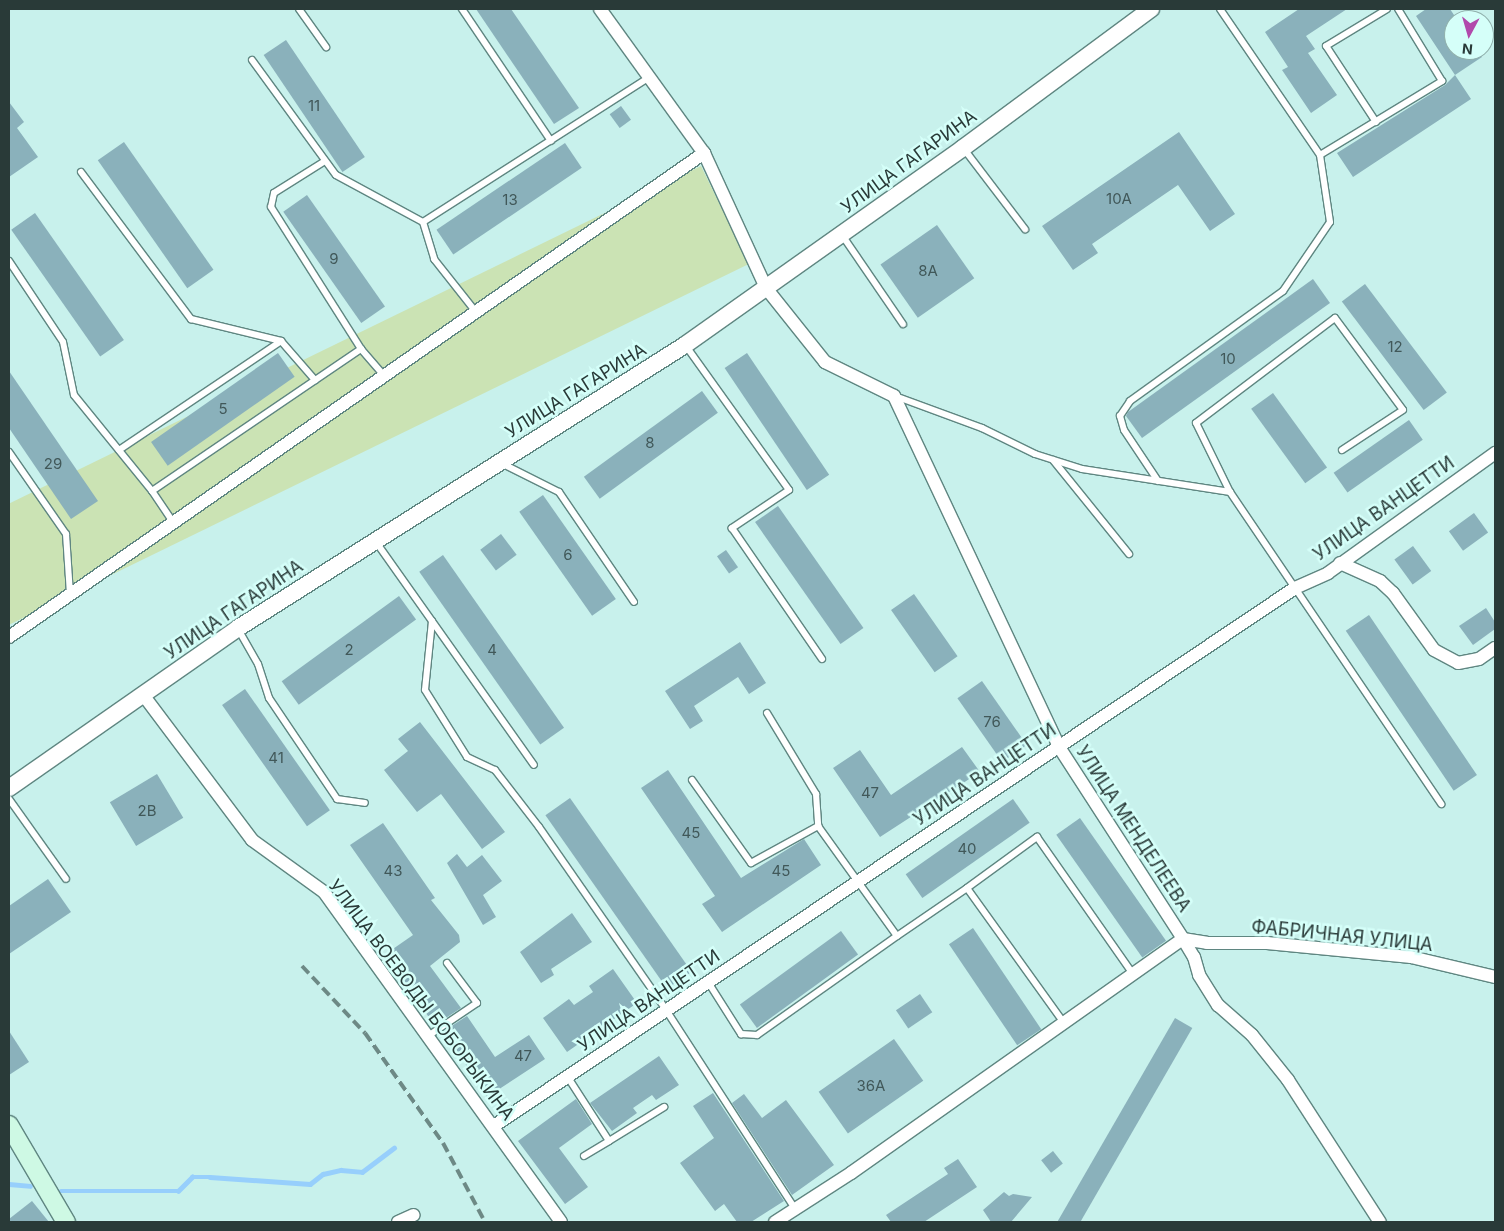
<!DOCTYPE html>
<meta charset="utf-8">
<style>
body{margin:0}
#map{position:relative;width:1504px;height:1231px;overflow:hidden;background:#c8f1ec;font-family:Inter,sans-serif}
div>[style]{position:absolute}
[style*='--x']{left:calc(var(--x)*1px);top:calc(var(--y)*1px);width:calc(var(--w)*1px);rotate:calc(var(--a)*1deg)}
.green>*{inset:0;background:#cbe3b4;transform-origin:0 0}
.stream>*{height:4.5px;margin:-2.25px;padding:0 2.25px;transform-origin:2.25px;border-radius:2.25px;background:#97cffc}
.building>*{inset:0;background:#8ab1bb;transform-origin:0 0}
.roads{filter:drop-shadow(1px 0 #5f8681) drop-shadow(-1px 0 #5f8681) drop-shadow(0 1px #5f8681) drop-shadow(0 -1px #5f8681)}
.service>*{height:6px;margin:-3px;padding:0 3px;transform-origin:3px;border-radius:3px;background:#fff}
.minor>*{height:12px;margin:-6px;padding:0 6px;transform-origin:6px;border-radius:6px;background:#fff}
.tertiary>*{height:16px;margin:-8px;padding:0 8px;transform-origin:8px;border-radius:8px;background:#fff}
.secondary>*{height:18px;margin:-9px;padding:0 9px;transform-origin:9px;border-radius:9px;background:#cef9e4}
.rail>*{height:4px;margin-top:-2px;transform-origin:0;background:repeating-linear-gradient(90deg,#6d8985 0 10px,transparent 0 15px)}
span{translate:-50% -50%;white-space:nowrap;text-align:center;line-height:1.15;-webkit-text-stroke:5px #d5fff9;paint-order:stroke}
.number-label{font-size:15px;color:#415859}
.number-label span{-webkit-text-stroke-width:0}
.street-label{font-size:18px;color:#293a38}
.frame{position:absolute;inset:0;border:10px solid #293a38;pointer-events:none}
.north{position:absolute;left:1444px;top:10px;width:50px;height:50px;box-sizing:border-box;background:#d5fff9;border:1px solid #90b0ac;border-radius:50%;rotate:186deg;font-size:14px;font-weight:700;line-height:20px;text-align:center;color:#293a38}
.north::after{content:'';display:block;margin:auto;width:18px;height:22px;background:#b149ac;clip-path:polygon(50% 0,100% 100%,50% 72%,0 100%)}
</style>
<div id="map">
<div class="green">
<i style="left:701px;top:166px;width:109px;height:842px;rotate:64deg"></i>
</div>
<div class="stream">
<i style="--x:9;--y:1184;--w:21;--a:5"></i>
<i style="--x:61;--y:1191;--w:117;--a:0"></i>
<i style="--x:178;--y:1191;--w:20;--a:-45"></i>
<i style="--x:192;--y:1177;--w:18;--a:0"></i>
<i style="--x:210;--y:1177;--w:100;--a:4"></i>
<i style="--x:310;--y:1184;--w:16;--a:-38"></i>
<i style="--x:323;--y:1174;--w:18;--a:-13"></i>
<i style="--x:341;--y:1170;--w:21;--a:5"></i>
<i style="--x:362;--y:1172;--w:40;--a:-37"></i>
</div>
<div class="building">
<i style="clip-path:polygon(476px 9px,511px 9px,579px 108px,554px 124px)"></i>
<i style="clip-path:polygon(1299px 9px,1347px 9px,1306px 36px,1315px 49px,1308px 53px,1337px 95px,1311px 113px,1282px 70px,1288px 67px,1265px 32px)"></i>
<i style="clip-path:polygon(1426px 9px,1450px 9px,1454px 15px,1454px 50px,1477px 50px,1482px 57px,1455px 75px,1416px 16px)"></i>
<i style="left:286px;top:40px;width:141px;height:27px;rotate:56deg"></i>
<i style="clip-path:polygon(1455px 75px,1471px 99px,1353px 177px,1337px 153px,1445px 85px)"></i>
<i style="clip-path:polygon(9px 102px,24px 122px,17px 128px,38px 157px,9px 177px)"></i>
<i style="left:621px;top:106px;width:17px;height:14px;rotate:54deg"></i>
<i style="clip-path:polygon(1179px 132px,1235px 214px,1210px 231px,1178px 185px,1092px 244px,1098px 253px,1073px 270px,1042px 226px)"></i>
<i style="left:124px;top:142px;width:156px;height:32px;rotate:55deg"></i>
<i style="left:565px;top:143px;width:30px;height:155px;rotate:56deg"></i>
<i style="left:307px;top:195px;width:136px;height:29px;rotate:55deg"></i>
<i style="left:35px;top:213px;width:155px;height:29px;rotate:55deg"></i>
<i style="left:937px;top:225px;width:65px;height:69px;rotate:55deg"></i>
<i style="clip-path:polygon(1313px 279px,1330px 303px,1142px 438px,1126px 416px,1128px 412px)"></i>
<i style="left:1365px;top:284px;width:136px;height:29px;rotate:53deg"></i>
<i style="left:278px;top:353px;width:29px;height:155px;rotate:55deg"></i>
<i style="left:747px;top:353px;width:147px;height:27px;rotate:56deg"></i>
<i style="clip-path:polygon(9px 371px,98px 501px,71px 519px,9px 428px)"></i>
<i style="left:702px;top:391px;width:27px;height:146px;rotate:54deg"></i>
<i style="left:1273px;top:393px;width:92px;height:27px;rotate:54deg"></i>
<i style="left:1409px;top:420px;width:24px;height:92px;rotate:55deg"></i>
<i style="left:543px;top:495px;width:127px;height:29px;rotate:55deg"></i>
<i style="left:778px;top:506px;width:149px;height:28px;rotate:55deg"></i>
<i style="left:1474px;top:513px;width:24px;height:31px;rotate:54deg"></i>
<i style="left:501px;top:534px;width:26px;height:26px;rotate:53deg"></i>
<i style="left:1413px;top:546px;width:31px;height:23px;rotate:54deg"></i>
<i style="left:726px;top:550px;width:21px;height:11px;rotate:55deg"></i>
<i style="left:443px;top:555px;width:211px;height:29px;rotate:55deg"></i>
<i style="left:914px;top:594px;width:76px;height:28px;rotate:55deg"></i>
<i style="left:399px;top:596px;width:29px;height:145px;rotate:54deg"></i>
<i style="clip-path:polygon(1486px 608px,1495px 622px,1495px 629px,1473px 645px,1459px 626px)"></i>
<i style="left:1369px;top:615px;width:193px;height:28px;rotate:56deg"></i>
<i style="clip-path:polygon(740px 642px,766px 683px,749px 694px,738px 677px,694px 706px,703px 721px,690px 729px,665px 691px)"></i>
<i style="left:982px;top:681px;width:78px;height:30px;rotate:55deg"></i>
<i style="left:245px;top:689px;width:148px;height:28px;rotate:55deg"></i>
<i style="clip-path:polygon(420px 722px,505px 832px,482px 849px,441px 794px,417px 812px,384px 770px,408px 751px,398px 739px)"></i>
<i style="clip-path:polygon(962px 747px,980px 772px,880px 837px,833px 768px,860px 750px,891px 795px)"></i>
<i style="clip-path:polygon(668px 770px,741px 878px,804px 839px,821px 865px,722px 932px,702px 904px,715px 896px,641px 788px)"></i>
<i style="left:157px;top:774px;width:51px;height:55px;rotate:59deg"></i>
<i style="left:570px;top:798px;width:212px;height:30px;rotate:55deg"></i>
<i style="left:1013px;top:799px;width:29px;height:131px;rotate:55deg"></i>
<i style="left:1080px;top:818px;width:150px;height:29px;rotate:55deg"></i>
<i style="clip-path:polygon(383px 823px,435px 898px,431px 900px,459px 935px,460px 942px,430px 966px,461px 1008px,438px 1023px,436px 1021px,433px 1023px,389px 961px,390px 951px,413px 935px,350px 845px)"></i>
<i style="clip-path:polygon(457px 854px,467px 867px,482px 855px,502px 881px,483px 895px,496px 917px,483px 925px,447px 863px)"></i>
<i style="clip-path:polygon(48px 879px,71px 912px,9px 954px,9px 906px)"></i>
<i style="clip-path:polygon(572px 913px,592px 942px,551px 969px,554px 975px,541px 983px,520px 952px)"></i>
<i style="left:973px;top:928px;width:122px;height:29px;rotate:56deg"></i>
<i style="left:841px;top:931px;width:29px;height:125px;rotate:54deg"></i>
<i style="clip-path:polygon(613px 969px,637px 1003px,567px 1052px,543px 1018px,569px 999px,574px 1005px,593px 992px,589px 986px)"></i>
<i style="left:920px;top:994px;width:22px;height:29px;rotate:56deg"></i>
<i style="clip-path:polygon(467px 1016px,495px 1057px,529px 1035px,545px 1059px,487px 1097px,444px 1031px)"></i>
<i style="left:1175px;top:1018px;width:20px;height:239px;rotate:30deg"></i>
<i style="clip-path:polygon(9px 1031px,29px 1062px,9px 1075px)"></i>
<i style="left:894px;top:1039px;width:51px;height:92px;rotate:55deg"></i>
<i style="clip-path:polygon(659px 1056px,679px 1085px,656px 1100px,652px 1095px,633px 1108px,637px 1113px,612px 1131px,590px 1103px)"></i>
<i style="clip-path:polygon(713px 1093px,784px 1201px,751px 1222px,737px 1222px,724px 1204px,715px 1211px,680px 1163px,714px 1138px,693px 1106px)"></i>
<i style="clip-path:polygon(744px 1094px,762px 1118px,786px 1100px,834px 1165px,792px 1195px,732px 1103px)"></i>
<i style="clip-path:polygon(576px 1099px,592px 1124px,559px 1148px,588px 1187px,565px 1204px,518px 1141px)"></i>
<i style="left:1053px;top:1151px;width:16px;height:15px;rotate:52deg"></i>
<i style="clip-path:polygon(958px 1159px,977px 1187px,924px 1222px,891px 1222px,886px 1215px,948px 1174px,944px 1168px)"></i>
<i style="clip-path:polygon(1004px 1192px,1009px 1196px,1013px 1194px,1032px 1197px,1011px 1222px,991px 1222px,983px 1210px)"></i>
<i style="clip-path:polygon(32px 1201px,49px 1222px,9px 1222px,9px 1219px)"></i>
</div>
<div class="roads">
<div class="service">
<i style="--x:299;--y:9;--w:47;--a:54.6"></i>
<i style="--x:462;--y:9;--w:159;--a:56"></i>
<i style="--x:1220;--y:9;--w:177;--a:55.6"></i>
<i style="--x:1320;--y:155;--w:143;--a:-31.2"></i>
<i style="--x:1442;--y:81;--w:84;--a:-121.4"></i>
<i style="--x:252;--y:60;--w:142;--a:53.9"></i>
<i style="--x:336;--y:175;--w:99;--a:28.4"></i>
<i style="--x:423;--y:222;--w:269;--a:-32.6"></i>
<i style="--x:1376;--y:122;--w:91;--a:-123.3"></i>
<i style="--x:1326;--y:46;--w:71;--a:-31.2"></i>
<i style="--x:964;--y:149;--w:101;--a:52.7"></i>
<i style="--x:325;--y:161;--w:60;--a:147.9"></i>
<i style="--x:274;--y:193;--w:14;--a:102"></i>
<i style="--x:271;--y:207;--w:168;--a:57.6"></i>
<i style="--x:81;--y:172;--w:184;--a:53.2"></i>
<i style="--x:191;--y:319;--w:93;--a:13.7"></i>
<i style="--x:281;--y:341;--w:52;--a:48.9"></i>
<i style="--x:423;--y:222;--w:39;--a:73"></i>
<i style="--x:434;--y:259;--w:68;--a:51.6"></i>
<i style="--x:842;--y:235;--w:108;--a:55.6"></i>
<i style="--x:9;--y:261;--w:97;--a:56.3"></i>
<i style="--x:63;--y:342;--w:54;--a:78.3"></i>
<i style="--x:74;--y:395;--w:124;--a:50.9"></i>
<i style="--x:686;--y:346;--w:177;--a:54.4"></i>
<i style="--x:789;--y:490;--w:69;--a:146.3"></i>
<i style="--x:732;--y:528;--w:159;--a:55.5"></i>
<i style="--x:895;--y:396;--w:93;--a:20.2"></i>
<i style="--x:982;--y:428;--w:59;--a:26.1"></i>
<i style="--x:1035;--y:454;--w:49;--a:17.7"></i>
<i style="--x:1082;--y:469;--w:150;--a:8.8"></i>
<i style="--x:1230;--y:492;--w:377;--a:55.9"></i>
<i style="--x:119;--y:450;--w:195;--a:-33.9"></i>
<i style="--x:9;--y:452;--w:100;--a:55.2"></i>
<i style="--x:66;--y:534;--w:60;--a:86.2"></i>
<i style="--x:1053;--y:460;--w:121;--a:51"></i>
<i style="--x:501;--y:463;--w:65;--a:26.6"></i>
<i style="--x:559;--y:492;--w:133;--a:55.7"></i>
<i style="--x:1158;--y:481;--w:61;--a:-123.7"></i>
<i style="--x:1124;--y:430;--w:15;--a:-106"></i>
<i style="--x:1120;--y:416;--w:18;--a:-56"></i>
<i style="--x:1130;--y:401;--w:188;--a:-35.7"></i>
<i style="--x:1283;--y:291;--w:83;--a:-55.7"></i>
<i style="--x:1330;--y:222;--w:68;--a:-98.5"></i>
<i style="--x:1230;--y:492;--w:77;--a:-116.2"></i>
<i style="--x:1196;--y:423;--w:174;--a:-37.1"></i>
<i style="--x:1335;--y:318;--w:114;--a:53.5"></i>
<i style="--x:1403;--y:410;--w:73;--a:146.7"></i>
<i style="--x:173;--y:522;--w:37;--a:-124"></i>
<i style="--x:152;--y:491;--w:253;--a:-34.2"></i>
<i style="--x:361;--y:349;--w:35;--a:49"></i>
<i style="--x:376;--y:542;--w:273;--a:54.7"></i>
<i style="--x:432;--y:621;--w:69;--a:95.8"></i>
<i style="--x:425;--y:690;--w:79;--a:57.9"></i>
<i style="--x:467;--y:757;--w:31;--a:25"></i>
<i style="--x:495;--y:770;--w:72;--a:52.3"></i>
<i style="--x:539;--y:827;--w:223;--a:55.2"></i>
<i style="--x:666;--y:1010;--w:237;--a:57"></i>
<i style="--x:238;--y:629;--w:40;--a:60.3"></i>
<i style="--x:258;--y:664;--w:36;--a:72"></i>
<i style="--x:269;--y:698;--w:122;--a:56"></i>
<i style="--x:337;--y:799;--w:28;--a:8"></i>
<i style="--x:767;--y:713;--w:95;--a:58.8"></i>
<i style="--x:816;--y:794;--w:32;--a:86"></i>
<i style="--x:692;--y:780;--w:102;--a:54.6"></i>
<i style="--x:751;--y:863;--w:77;--a:-28.9"></i>
<i style="--x:818;--y:826;--w:135;--a:54.3"></i>
<i style="--x:897;--y:936;--w:85;--a:-34.4"></i>
<i style="--x:9;--y:799;--w:98;--a:54.5"></i>
<i style="--x:708;--y:982;--w:62;--a:57.6"></i>
<i style="--x:741;--y:1034;--w:16;--a:4"></i>
<i style="--x:757;--y:1035;--w:171;--a:-35.3"></i>
<i style="--x:1064;--y:1023;--w:166;--a:-125.7"></i>
<i style="--x:967;--y:888;--w:87;--a:-36.1"></i>
<i style="--x:1037;--y:837;--w:167;--a:55"></i>
<i style="--x:428;--y:1036;--w:59;--a:-34"></i>
<i style="--x:477;--y:1003;--w:50;--a:-126.9"></i>
<i style="--x:567;--y:1076;--w:77;--a:57.1"></i>
<i style="--x:609;--y:1141;--w:65;--a:-31.7"></i>
<i style="--x:584;--y:1156;--w:29;--a:-31"></i>
</div>
<div class="minor">
<i style="--x:600;--y:9;--w:178;--a:54.2"></i>
<i style="--x:704;--y:153;--w:149;--a:65.3"></i>
<i style="--x:766;--y:288;--w:95;--a:51.4"></i>
<i style="--x:825;--y:362;--w:77;--a:26.2"></i>
<i style="--x:894;--y:396;--w:388;--a:64.8"></i>
<i style="--x:1059;--y:747;--w:229;--a:57.1"></i>
<i style="--x:1183;--y:939;--w:21;--a:59"></i>
<i style="--x:1194;--y:957;--w:19;--a:74"></i>
<i style="--x:1199;--y:975;--w:36;--a:58"></i>
<i style="--x:1218;--y:1005;--w:45;--a:41.4"></i>
<i style="--x:1252;--y:1035;--w:58;--a:51.3"></i>
<i style="--x:1288;--y:1080;--w:169;--a:57.1"></i>
<i style="--x:1340;--y:563;--w:44;--a:24.2"></i>
<i style="--x:1380;--y:581;--w:18;--a:43"></i>
<i style="--x:1393;--y:593;--w:70;--a:54.3"></i>
<i style="--x:1434;--y:650;--w:27;--a:28"></i>
<i style="--x:1458;--y:663;--w:21;--a:-11"></i>
<i style="--x:1479;--y:659;--w:19;--a:-35"></i>
<i style="--x:9;--y:637;--w:847;--a:-34.85"></i>
<i style="--x:144;--y:696;--w:180;--a:53.1"></i>
<i style="--x:252;--y:840;--w:89;--a:35.8"></i>
<i style="--x:324;--y:892;--w:406;--a:54.3"></i>
<i style="--x:494;--y:1126;--w:965;--a:-33.89"></i>
<i style="--x:1295;--y:588;--w:36;--a:-24"></i>
<i style="--x:1328;--y:573;--w:206;--a:-35.7"></i>
<i style="--x:398;--y:1222;--w:17;--a:-24"></i>
<i style="--x:775;--y:1222;--w:90;--a:-32.8"></i>
<i style="--x:851;--y:1173;--w:406;--a:-35.2"></i>
<i style="--x:1183;--y:939;--w:24;--a:9"></i>
<i style="--x:1207;--y:943;--w:60;--a:0"></i>
<i style="--x:1267;--y:943;--w:145;--a:5.6"></i>
<i style="--x:1411;--y:957;--w:86;--a:13.4"></i>
</div>
<div class="tertiary">
<i style="--x:9;--y:788;--w:279;--a:-34.9"></i>
<i style="--x:238;--y:628;--w:529;--a:-32.34"></i>
<i style="--x:685;--y:345;--w:341;--a:-35.3"></i>
<i style="--x:963;--y:148;--w:234;--a:-36.5"></i>
</div>
<div class="secondary">
<i style="--x:9;--y:1125;--w:113;--a:59.6"></i>
</div>
</div>
<div class="rail">
<i style="--x:302;--y:966;--w:92;--a:46.8"></i>
<i style="--x:365;--y:1033;--w:135;--a:54.7"></i>
<i style="--x:443;--y:1143;--w:89;--a:62"></i>
</div>
<div class="number-label">
<span style="left:314px;top:106px">11</span>
<span style="left:1119px;top:199px">10А</span>
<span style="left:510px;top:200px">13</span>
<span style="left:334px;top:259px">9</span>
<span style="left:928px;top:271px">8А</span>
<span style="left:1395px;top:347px">12</span>
<span style="left:1228px;top:359px">10</span>
<span style="left:223px;top:409px">5</span>
<span style="left:650px;top:443px">8</span>
<span style="left:53px;top:464px">29</span>
<span style="left:568px;top:555px">6</span>
<span style="left:349px;top:650px">2</span>
<span style="left:492px;top:650px">4</span>
<span style="left:992px;top:722px">76</span>
<span style="left:276px;top:758px">41</span>
<span style="left:870px;top:793px">47</span>
<span style="left:147px;top:811px">2В</span>
<span style="left:691px;top:833px">45</span>
<span style="left:967px;top:849px">40</span>
<span style="left:393px;top:871px">43</span>
<span style="left:781px;top:871px">45</span>
<span style="left:523px;top:1056px">47</span>
<span style="left:871px;top:1086px">36А</span>
</div>
<div class="street-label">
<span style="left:909px;top:162px;rotate:-36deg">УЛИЦА ГАГАРИНА</span>
<span style="left:576px;top:391px;rotate:-32deg">УЛИЦА ГАГАРИНА</span>
<span style="left:1384px;top:509px;rotate:-35deg">УЛИЦА ВАНЦЕТТИ</span>
<span style="left:234px;top:610px;rotate:-34deg">УЛИЦА ГАГАРИНА</span>
<span style="left:985px;top:775px;rotate:-34deg">УЛИЦА ВАНЦЕТТИ</span>
<span style="left:1133px;top:829px;rotate:57deg">УЛИЦА МЕНДЕЛЕЕВА</span>
<span style="left:1342px;top:936px;rotate:6deg">ФАБРИЧНАЯ УЛИЦА</span>
<span style="left:421px;top:1000px;rotate:53deg">УЛИЦА ВОЕВОДЫ БОБОРЫКИНА</span>
<span style="left:649px;top:1001px;rotate:-34deg">УЛИЦА ВАНЦЕТТИ</span>
</div>
<div class="frame"></div>
<div class="north">N</div>
</div>
